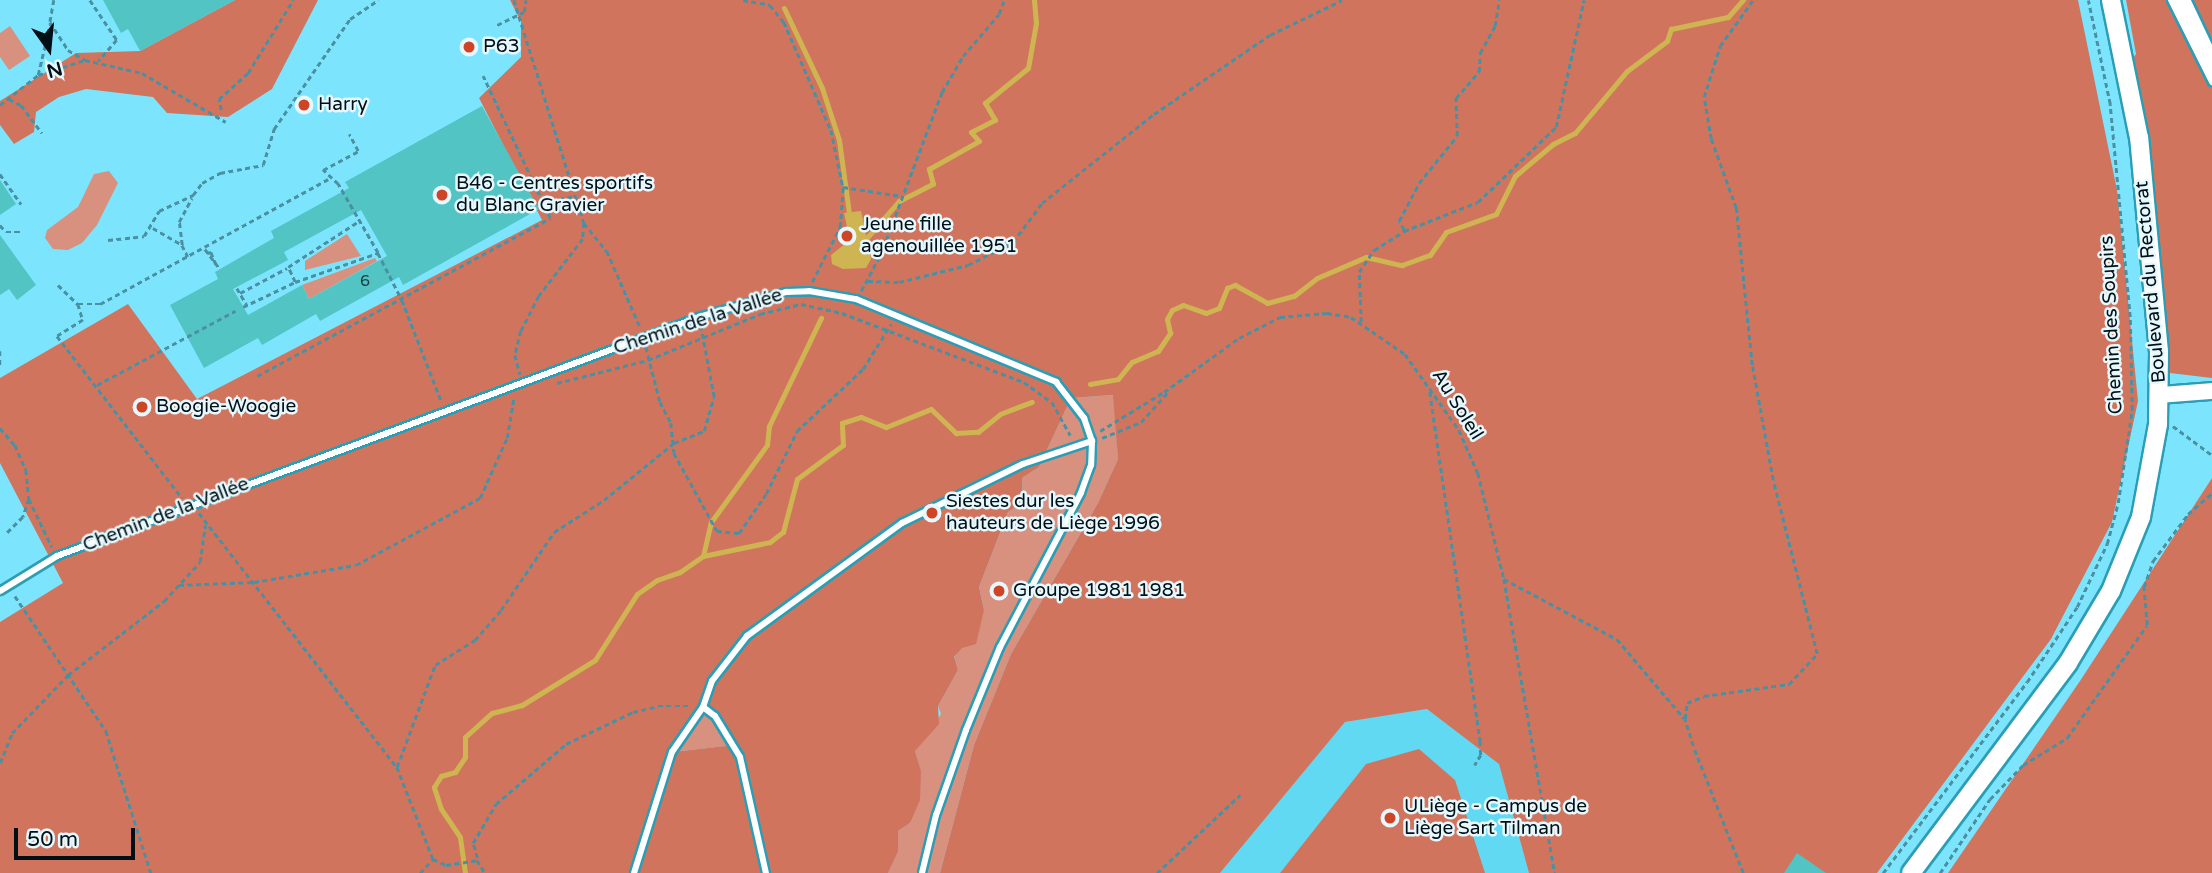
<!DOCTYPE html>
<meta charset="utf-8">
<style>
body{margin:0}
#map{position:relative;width:2212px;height:873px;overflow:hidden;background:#7ce5fd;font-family:"Varela Round",sans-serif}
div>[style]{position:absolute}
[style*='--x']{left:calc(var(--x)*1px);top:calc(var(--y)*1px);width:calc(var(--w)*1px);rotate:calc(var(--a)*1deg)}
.built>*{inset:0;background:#62d9f2}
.green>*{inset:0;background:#d8907f}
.forest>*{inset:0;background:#d1745e}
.water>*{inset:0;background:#cfb552}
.stream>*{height:5px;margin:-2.5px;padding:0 2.5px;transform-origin:2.5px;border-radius:2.5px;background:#cfb552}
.building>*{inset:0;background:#51c4c3}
.path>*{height:2.5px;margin-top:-1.25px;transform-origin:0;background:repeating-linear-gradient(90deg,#4b90a1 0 5px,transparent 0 8.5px)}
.roads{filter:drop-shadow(2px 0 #2b9eb5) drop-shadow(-2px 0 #2b9eb5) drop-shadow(0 2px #2b9eb5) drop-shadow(0 -2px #2b9eb5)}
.service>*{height:6px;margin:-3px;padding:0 3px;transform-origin:3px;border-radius:3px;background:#fff}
.tertiary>*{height:16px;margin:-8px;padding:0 8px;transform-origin:8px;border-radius:8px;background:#fff}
.secondary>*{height:18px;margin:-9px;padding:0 9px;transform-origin:9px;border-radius:9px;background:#fff}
.dots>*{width:19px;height:19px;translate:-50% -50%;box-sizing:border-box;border:4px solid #e6f8fd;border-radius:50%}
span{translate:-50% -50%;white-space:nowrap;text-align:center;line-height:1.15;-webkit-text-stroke:5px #e6f8fd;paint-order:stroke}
.number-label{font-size:16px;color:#143d40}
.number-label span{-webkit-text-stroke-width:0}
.poi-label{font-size:19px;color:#001015}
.left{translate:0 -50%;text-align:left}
.street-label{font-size:19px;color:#001015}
.north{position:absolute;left:14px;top:14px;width:70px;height:70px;-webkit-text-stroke:5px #e6f8fd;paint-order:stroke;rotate:165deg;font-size:19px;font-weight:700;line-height:28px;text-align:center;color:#001015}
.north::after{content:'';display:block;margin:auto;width:24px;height:32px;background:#001015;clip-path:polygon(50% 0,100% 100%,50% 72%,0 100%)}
.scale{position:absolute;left:14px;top:828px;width:121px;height:32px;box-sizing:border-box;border:4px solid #001015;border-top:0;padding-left:9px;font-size:21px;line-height:24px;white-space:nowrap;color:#001015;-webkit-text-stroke:5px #e6f8fd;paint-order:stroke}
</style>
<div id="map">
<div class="built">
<i style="clip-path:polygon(1428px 709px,1499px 763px,1529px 873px,1220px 873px,1345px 722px)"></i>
</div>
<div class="green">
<i style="clip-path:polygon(10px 26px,30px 56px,9px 70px,0 57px,0 33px)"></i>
<i style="clip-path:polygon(109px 171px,118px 183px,97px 225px,82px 243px,68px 250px,53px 249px,45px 238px,47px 230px,78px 207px,94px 174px)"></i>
<i style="clip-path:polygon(347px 234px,361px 256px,305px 270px,305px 261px)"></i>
<i style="clip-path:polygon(375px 258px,377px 261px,309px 299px,302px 285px)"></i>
<i style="clip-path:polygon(1114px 395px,1118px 459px,1098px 503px,1011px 654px,974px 745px,940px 873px,888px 873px,898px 852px,898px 831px,910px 823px,921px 772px,915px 751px,941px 714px,938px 706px,958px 670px,954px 658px,984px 610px,979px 587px,1008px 512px,1023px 503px,1022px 478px,1039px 467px,1071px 398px)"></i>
<i style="clip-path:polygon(703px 707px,715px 716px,735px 745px,672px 752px)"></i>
</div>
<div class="forest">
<i style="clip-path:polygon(235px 0,318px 0,272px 89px,228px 117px,167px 113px,153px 97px,86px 89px,59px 97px,36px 112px,34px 132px,14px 144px,0 125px,0 101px,76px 53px,140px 51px)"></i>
<i style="clip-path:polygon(evenodd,510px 0,2078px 0,2117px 190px,2138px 401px,2112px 522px,2051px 639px,1877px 873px,1529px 873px,1499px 764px,1427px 709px,1345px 722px,1220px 873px,940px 873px,974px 745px,1011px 654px,1098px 503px,1118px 459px,1113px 395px,1071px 398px,1039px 467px,1022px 478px,1023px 503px,1008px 512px,979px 587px,984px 610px,976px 644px,962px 648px,954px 657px,958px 670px,938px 706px,939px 724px,915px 751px,921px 771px,920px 800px,910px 823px,898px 831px,898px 852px,888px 873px,0 873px,0 622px,63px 583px,0 463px,0 378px,128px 304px,197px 399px,542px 220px,479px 98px,521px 57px,521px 22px,510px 0,703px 707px,716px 716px,734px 745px,673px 752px,703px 707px)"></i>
<i style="clip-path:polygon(2126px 0,2212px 0,2212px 378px,2170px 373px,2150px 160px,2130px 62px,2136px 54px)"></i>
<i style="clip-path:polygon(2212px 478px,2212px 873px,1948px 873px,2080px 681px)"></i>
<i style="clip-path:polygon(1419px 749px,1455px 780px,1485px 873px,1280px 873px,1366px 764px)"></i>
</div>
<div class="water">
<i style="clip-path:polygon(861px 211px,871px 259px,866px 268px,843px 269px,832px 264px,831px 255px,850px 240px,844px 213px)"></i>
</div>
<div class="stream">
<i style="--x:784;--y:8;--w:89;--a:64.6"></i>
<i style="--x:822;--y:88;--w:55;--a:71.9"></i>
<i style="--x:839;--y:140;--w:81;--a:82.2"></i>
<i style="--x:864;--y:241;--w:53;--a:-48.8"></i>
<i style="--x:899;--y:201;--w:38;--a:-27"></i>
<i style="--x:933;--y:184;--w:16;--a:-105"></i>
<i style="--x:929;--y:169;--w:57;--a:-29.2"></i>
<i style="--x:979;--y:141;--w:12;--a:-132"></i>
<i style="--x:971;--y:132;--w:27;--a:-27"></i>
<i style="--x:995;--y:120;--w:20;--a:-120"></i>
<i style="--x:985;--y:103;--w:55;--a:-39.1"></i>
<i style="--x:1028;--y:68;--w:46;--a:-79.9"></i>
<i style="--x:1036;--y:23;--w:23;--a:-95"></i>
<i style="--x:1090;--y:384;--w:28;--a:-10"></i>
<i style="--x:1118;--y:379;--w:22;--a:-51"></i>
<i style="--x:1132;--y:362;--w:28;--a:-23"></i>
<i style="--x:1158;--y:351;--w:22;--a:-56"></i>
<i style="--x:1170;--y:333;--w:14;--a:-102"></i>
<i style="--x:1167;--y:319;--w:10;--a:-61"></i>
<i style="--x:1172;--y:310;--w:12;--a:-24"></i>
<i style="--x:1183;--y:305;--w:24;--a:19"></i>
<i style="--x:1206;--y:313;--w:14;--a:-21"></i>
<i style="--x:1219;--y:308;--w:22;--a:-68"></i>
<i style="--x:1227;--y:288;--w:9;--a:-21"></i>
<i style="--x:1235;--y:285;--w:37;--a:29"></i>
<i style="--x:1267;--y:303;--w:28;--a:-15"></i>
<i style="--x:1294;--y:296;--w:29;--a:-38"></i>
<i style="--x:1317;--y:278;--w:53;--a:-23.2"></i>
<i style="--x:1366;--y:257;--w:37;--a:13"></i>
<i style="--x:1402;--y:265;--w:30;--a:-20"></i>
<i style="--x:1430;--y:255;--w:28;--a:-55"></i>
<i style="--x:1446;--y:232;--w:53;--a:-19.8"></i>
<i style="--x:1496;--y:214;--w:42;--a:-63.4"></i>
<i style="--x:1515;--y:176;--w:50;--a:-40.1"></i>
<i style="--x:1553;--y:144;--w:25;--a:-27"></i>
<i style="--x:1575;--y:133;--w:81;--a:-50"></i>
<i style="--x:1627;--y:71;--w:50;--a:-36.9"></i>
<i style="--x:1667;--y:41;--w:13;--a:-72"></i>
<i style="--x:1671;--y:29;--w:58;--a:-11.9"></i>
<i style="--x:1728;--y:17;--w:23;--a:-49"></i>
<i style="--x:703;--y:556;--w:35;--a:-77"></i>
<i style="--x:711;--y:522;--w:95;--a:-54"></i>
<i style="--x:767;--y:445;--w:19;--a:-84"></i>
<i style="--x:769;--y:426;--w:120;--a:-64.3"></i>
<i style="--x:465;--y:873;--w:36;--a:-98"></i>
<i style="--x:460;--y:837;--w:34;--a:-124"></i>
<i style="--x:441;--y:809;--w:23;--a:-108"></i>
<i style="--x:434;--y:787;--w:13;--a:-58"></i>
<i style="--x:441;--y:776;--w:15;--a:-16"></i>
<i style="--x:455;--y:772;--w:18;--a:-56"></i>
<i style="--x:465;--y:757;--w:20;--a:-90"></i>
<i style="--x:465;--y:737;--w:36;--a:-42"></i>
<i style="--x:492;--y:713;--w:31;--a:-15"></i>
<i style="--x:522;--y:705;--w:86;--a:-31.7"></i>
<i style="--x:595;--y:660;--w:78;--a:-57.5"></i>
<i style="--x:637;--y:594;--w:24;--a:-35"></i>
<i style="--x:657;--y:580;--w:24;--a:-19"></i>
<i style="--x:680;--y:572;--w:28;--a:-35"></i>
<i style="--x:703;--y:556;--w:68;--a:-11.8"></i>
<i style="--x:770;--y:542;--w:16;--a:-38"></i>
<i style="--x:783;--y:532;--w:55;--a:-75.2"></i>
<i style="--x:797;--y:479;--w:57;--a:-36.5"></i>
<i style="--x:843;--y:445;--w:22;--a:-93"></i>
<i style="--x:842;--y:423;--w:20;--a:-18"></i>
<i style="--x:861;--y:417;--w:27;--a:22"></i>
<i style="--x:886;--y:427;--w:48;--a:-21.8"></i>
<i style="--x:931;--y:409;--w:35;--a:44"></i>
<i style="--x:956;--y:433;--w:22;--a:-3"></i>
<i style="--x:978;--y:432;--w:28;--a:-39"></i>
<i style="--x:1000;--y:414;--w:34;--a:-21"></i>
</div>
<div class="building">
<i style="clip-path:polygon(103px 0,235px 0,140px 51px,128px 29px,121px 33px)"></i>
<i style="clip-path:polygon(evenodd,482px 106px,539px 209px,403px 285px,399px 277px,320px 321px,316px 314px,262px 345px,258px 338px,204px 368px,170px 305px,218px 279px,215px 272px,274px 238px,271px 231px,349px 188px,345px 182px,482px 106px,361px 210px,387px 256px,309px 299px,302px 285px,248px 315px,233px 289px,288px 260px,284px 252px,361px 210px)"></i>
<i style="clip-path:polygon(0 180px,16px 204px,0 215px)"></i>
<i style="clip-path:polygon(0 235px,36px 285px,17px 300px,9px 289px,0 295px)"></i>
<i style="clip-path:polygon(1797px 853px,1826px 873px,1784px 873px)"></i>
</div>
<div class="path">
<i style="--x:54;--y:0;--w:22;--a:100"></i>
<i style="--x:50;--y:22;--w:33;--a:57"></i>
<i style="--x:68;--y:50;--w:20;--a:30"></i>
<i style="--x:85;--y:60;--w:58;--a:12.8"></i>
<i style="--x:142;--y:73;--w:97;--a:30.3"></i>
<i style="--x:90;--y:0;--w:48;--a:56"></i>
<i style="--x:117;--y:40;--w:28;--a:131"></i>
<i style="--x:514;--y:0;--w:234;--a:72.6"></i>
<i style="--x:584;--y:223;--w:16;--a:94"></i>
<i style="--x:583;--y:239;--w:72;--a:127.7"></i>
<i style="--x:539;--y:296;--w:39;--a:117"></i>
<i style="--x:521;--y:331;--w:25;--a:104"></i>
<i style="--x:515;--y:355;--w:20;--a:75"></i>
<i style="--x:743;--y:0;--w:27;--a:10"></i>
<i style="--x:770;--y:5;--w:22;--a:51"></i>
<i style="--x:784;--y:22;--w:118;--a:66.5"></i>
<i style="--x:831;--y:130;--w:58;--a:78.1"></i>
<i style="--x:497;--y:25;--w:30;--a:-26"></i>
<i style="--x:524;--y:12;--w:12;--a:-81"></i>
<i style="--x:38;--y:75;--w:49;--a:-17.7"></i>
<i style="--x:9;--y:99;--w:13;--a:27"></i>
<i style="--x:21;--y:105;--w:35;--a:53"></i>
<i style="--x:0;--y:105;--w:48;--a:-38.3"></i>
<i style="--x:38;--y:75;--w:52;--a:-76.8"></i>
<i style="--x:221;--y:110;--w:11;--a:-100"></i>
<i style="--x:219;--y:99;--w:39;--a:-42"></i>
<i style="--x:248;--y:73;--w:86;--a:-58.3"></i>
<i style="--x:0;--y:174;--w:37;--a:55"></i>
<i style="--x:542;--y:202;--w:34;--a:-10"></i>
<i style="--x:584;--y:223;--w:36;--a:51"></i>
<i style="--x:607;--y:251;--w:83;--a:66.5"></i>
<i style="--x:0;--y:225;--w:9;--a:49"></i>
<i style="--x:6;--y:232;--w:16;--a:0"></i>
<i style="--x:153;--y:228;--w:34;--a:30"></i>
<i style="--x:182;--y:245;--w:13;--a:63"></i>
<i style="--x:1404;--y:230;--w:10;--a:-119"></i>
<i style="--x:1399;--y:221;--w:43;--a:-62.2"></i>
<i style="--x:1419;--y:183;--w:60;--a:-51"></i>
<i style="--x:1457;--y:136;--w:38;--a:-92"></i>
<i style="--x:1456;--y:98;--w:35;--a:-49"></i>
<i style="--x:1479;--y:72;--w:19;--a:-87"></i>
<i style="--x:1480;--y:53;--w:31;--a:-61"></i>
<i style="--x:1495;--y:26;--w:26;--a:-81"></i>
<i style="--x:108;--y:240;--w:36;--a:-6"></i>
<i style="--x:144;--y:236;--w:29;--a:-59"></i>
<i style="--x:159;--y:211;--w:38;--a:-25"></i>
<i style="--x:193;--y:195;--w:15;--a:-53"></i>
<i style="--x:202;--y:183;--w:21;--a:-29"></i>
<i style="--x:220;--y:173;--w:44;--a:-10.5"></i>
<i style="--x:263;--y:165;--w:38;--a:-73"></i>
<i style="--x:274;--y:129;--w:134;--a:-55.4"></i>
<i style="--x:350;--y:19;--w:34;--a:-34"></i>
<i style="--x:182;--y:245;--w:23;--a:-97"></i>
<i style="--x:179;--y:222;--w:27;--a:-62"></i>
<i style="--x:205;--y:249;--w:25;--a:53"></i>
<i style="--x:207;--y:253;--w:4;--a:-14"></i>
<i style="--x:211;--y:252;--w:16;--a:68"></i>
<i style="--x:378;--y:253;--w:53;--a:62.9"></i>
<i style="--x:402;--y:300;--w:107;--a:68.7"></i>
<i style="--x:868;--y:281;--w:31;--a:2"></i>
<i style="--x:899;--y:282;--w:71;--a:-13.8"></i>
<i style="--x:968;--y:265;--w:51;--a:-27.1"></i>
<i style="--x:1013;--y:242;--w:49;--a:-53.4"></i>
<i style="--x:1042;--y:203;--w:143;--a:-38.5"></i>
<i style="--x:1154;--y:114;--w:140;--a:-34.3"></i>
<i style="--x:1270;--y:35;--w:80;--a:-25.9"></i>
<i style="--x:295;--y:282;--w:17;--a:-115"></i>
<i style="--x:288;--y:267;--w:85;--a:-32.9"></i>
<i style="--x:812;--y:282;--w:62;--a:-63"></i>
<i style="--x:840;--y:227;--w:40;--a:-85.7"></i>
<i style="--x:843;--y:187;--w:59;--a:8.8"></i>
<i style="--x:58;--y:285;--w:28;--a:44"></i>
<i style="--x:78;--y:304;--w:22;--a:0"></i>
<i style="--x:100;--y:304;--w:260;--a:-28.7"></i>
<i style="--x:237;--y:288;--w:20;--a:60"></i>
<i style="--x:861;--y:291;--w:40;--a:-62"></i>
<i style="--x:880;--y:256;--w:175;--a:-69.3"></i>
<i style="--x:942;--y:92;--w:42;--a:-59.7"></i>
<i style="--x:963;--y:56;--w:55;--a:-49.4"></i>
<i style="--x:999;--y:14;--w:15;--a:-70"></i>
<i style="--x:240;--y:293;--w:53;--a:-28"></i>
<i style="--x:78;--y:304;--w:17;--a:73"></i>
<i style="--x:83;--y:320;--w:31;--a:148"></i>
<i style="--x:57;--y:336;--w:205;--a:52.3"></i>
<i style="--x:243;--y:307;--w:58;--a:-25.7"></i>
<i style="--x:295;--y:282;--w:88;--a:-19.3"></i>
<i style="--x:378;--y:253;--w:80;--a:-120.1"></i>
<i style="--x:338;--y:184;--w:21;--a:-137"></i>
<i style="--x:323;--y:170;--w:40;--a:-28"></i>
<i style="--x:358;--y:151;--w:19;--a:-118"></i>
<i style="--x:1361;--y:322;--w:50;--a:-92.3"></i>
<i style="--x:1359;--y:272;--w:27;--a:-56"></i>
<i style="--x:1374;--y:250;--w:36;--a:-32"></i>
<i style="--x:1404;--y:231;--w:79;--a:-21.4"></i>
<i style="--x:1478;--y:202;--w:108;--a:-43.9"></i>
<i style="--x:1556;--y:127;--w:130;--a:-77.6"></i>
<i style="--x:646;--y:347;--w:57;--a:75.7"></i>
<i style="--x:660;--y:402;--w:24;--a:62"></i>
<i style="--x:671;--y:423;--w:30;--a:84"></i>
<i style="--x:674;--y:453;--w:89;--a:61.1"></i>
<i style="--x:717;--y:531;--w:22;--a:5"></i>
<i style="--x:739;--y:533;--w:47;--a:-55.3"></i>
<i style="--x:766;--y:494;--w:70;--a:-63.8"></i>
<i style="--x:797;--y:431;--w:91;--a:-43.2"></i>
<i style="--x:863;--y:369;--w:53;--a:-58.1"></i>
<i style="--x:0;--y:351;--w:15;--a:90"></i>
<i style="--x:257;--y:376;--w:333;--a:-28.3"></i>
<i style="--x:550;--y:218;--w:157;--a:-115.3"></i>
<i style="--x:557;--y:383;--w:94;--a:-14.2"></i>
<i style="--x:648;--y:360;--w:121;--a:-22.3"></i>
<i style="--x:760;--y:314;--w:42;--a:-13.7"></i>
<i style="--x:801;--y:304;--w:42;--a:12.4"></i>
<i style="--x:842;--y:313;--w:195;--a:20.8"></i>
<i style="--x:1024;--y:382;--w:34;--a:36"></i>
<i style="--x:1052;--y:402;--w:38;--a:61"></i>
<i style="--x:97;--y:385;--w:157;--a:-28.2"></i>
<i style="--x:1430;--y:392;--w:353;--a:81.8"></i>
<i style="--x:1480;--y:741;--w:14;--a:86"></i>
<i style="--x:1481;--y:755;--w:12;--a:121"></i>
<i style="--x:2173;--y:426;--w:49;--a:36.6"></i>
<i style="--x:0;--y:428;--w:23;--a:49"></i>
<i style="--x:15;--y:445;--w:27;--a:66"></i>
<i style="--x:26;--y:470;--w:29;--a:84"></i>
<i style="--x:29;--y:499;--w:19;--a:108"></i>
<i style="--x:23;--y:517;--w:23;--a:135"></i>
<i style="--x:1100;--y:431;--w:75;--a:-31.4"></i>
<i style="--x:1164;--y:392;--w:92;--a:-35.8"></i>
<i style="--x:1239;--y:338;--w:46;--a:-27.1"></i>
<i style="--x:1280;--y:317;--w:47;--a:-4.9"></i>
<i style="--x:1327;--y:313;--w:24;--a:9"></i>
<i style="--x:1351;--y:317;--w:65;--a:34.4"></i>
<i style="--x:1405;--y:354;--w:93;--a:54.6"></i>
<i style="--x:1459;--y:430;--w:47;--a:66.2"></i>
<i style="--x:1478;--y:473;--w:109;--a:76.2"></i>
<i style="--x:1504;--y:579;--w:298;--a:80.2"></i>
<i style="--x:1102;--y:438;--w:42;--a:-22.3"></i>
<i style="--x:1141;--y:422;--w:42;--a:-47.9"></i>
<i style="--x:29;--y:499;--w:53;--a:64.4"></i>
<i style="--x:199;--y:513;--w:322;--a:52.1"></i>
<i style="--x:397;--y:767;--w:99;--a:68.6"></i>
<i style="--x:433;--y:859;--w:14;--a:25"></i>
<i style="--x:446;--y:865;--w:31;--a:-9"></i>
<i style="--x:477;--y:860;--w:15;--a:58"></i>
<i style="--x:1504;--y:579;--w:128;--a:28"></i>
<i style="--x:1617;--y:639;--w:104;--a:49.7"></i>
<i style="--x:179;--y:585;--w:75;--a:-2.3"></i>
<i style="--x:254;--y:582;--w:103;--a:-9.5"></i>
<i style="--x:356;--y:565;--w:141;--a:-28.4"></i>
<i style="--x:480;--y:498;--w:66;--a:-65.8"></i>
<i style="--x:507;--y:438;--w:43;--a:-80.5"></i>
<i style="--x:15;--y:596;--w:163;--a:56"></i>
<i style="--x:106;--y:731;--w:149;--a:72.4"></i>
<i style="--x:0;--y:763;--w:32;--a:-68"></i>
<i style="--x:12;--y:733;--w:81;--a:-46"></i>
<i style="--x:68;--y:675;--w:121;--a:-37.6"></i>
<i style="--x:164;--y:601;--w:53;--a:-47.3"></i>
<i style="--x:200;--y:562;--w:37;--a:-82"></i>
<i style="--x:397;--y:767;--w:109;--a:-69.6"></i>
<i style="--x:435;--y:665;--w:47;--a:-32"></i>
<i style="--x:475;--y:640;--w:40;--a:-49"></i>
<i style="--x:501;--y:610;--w:94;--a:-55.8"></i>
<i style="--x:554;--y:532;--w:59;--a:-32.6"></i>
<i style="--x:604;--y:500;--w:90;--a:-39.2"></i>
<i style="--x:674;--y:443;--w:32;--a:-22"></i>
<i style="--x:704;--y:431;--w:35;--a:-74"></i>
<i style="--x:714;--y:397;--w:70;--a:-100.7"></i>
<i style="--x:477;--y:858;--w:16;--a:-105"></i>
<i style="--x:473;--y:843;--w:45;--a:-59.5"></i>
<i style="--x:496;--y:804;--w:92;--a:-40.6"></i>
<i style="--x:566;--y:744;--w:74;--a:-25.5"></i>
<i style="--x:633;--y:712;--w:26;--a:-13"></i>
<i style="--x:658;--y:706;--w:31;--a:0"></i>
<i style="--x:420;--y:873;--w:19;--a:-47"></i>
<i style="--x:1157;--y:873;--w:114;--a:-43.2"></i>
<i style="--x:1743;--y:873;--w:136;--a:-111.5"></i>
<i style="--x:1693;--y:746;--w:28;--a:-107"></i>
<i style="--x:1685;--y:719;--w:16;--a:-83"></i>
<i style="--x:1687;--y:703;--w:18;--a:-22"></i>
<i style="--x:1704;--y:696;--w:86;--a:-8"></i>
<i style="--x:1789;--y:684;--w:41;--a:-47"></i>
<i style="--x:1817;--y:654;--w:179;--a:-104.2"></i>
<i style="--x:1773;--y:480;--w:117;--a:-100.3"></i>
<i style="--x:1752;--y:365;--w:158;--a:-95.8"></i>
<i style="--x:1736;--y:208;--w:73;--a:-109.9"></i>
<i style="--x:1711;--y:139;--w:43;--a:-99.5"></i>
<i style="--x:1704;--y:97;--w:53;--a:-72.6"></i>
<i style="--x:1720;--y:46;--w:57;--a:-54.3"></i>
<i style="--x:1883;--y:873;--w:239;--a:-53"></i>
<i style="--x:2027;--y:682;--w:90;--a:-56.3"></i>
<i style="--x:2077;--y:607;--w:70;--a:-64.5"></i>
<i style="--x:2107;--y:544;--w:42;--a:-75"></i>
<i style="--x:2118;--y:503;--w:94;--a:-81.4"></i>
<i style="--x:2132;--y:410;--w:93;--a:-91.2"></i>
<i style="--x:2130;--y:317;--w:214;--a:-95.4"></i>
<i style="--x:2110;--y:104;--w:106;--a:-101.9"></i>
<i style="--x:1940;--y:873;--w:89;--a:-56"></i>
<i style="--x:1990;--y:799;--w:47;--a:-45.9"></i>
<i style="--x:2023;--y:765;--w:52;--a:-31.5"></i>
<i style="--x:2067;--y:738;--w:138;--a:-54.7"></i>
<i style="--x:2147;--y:625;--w:38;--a:-95"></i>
<i style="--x:2144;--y:587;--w:28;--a:-71"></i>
<i style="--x:2153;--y:561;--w:59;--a:-53.3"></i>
<i style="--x:2188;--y:514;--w:32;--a:-41"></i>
</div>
<div class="roads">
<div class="service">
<i style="--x:2171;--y:0;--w:92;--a:63.4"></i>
<i style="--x:0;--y:591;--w:67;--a:-31.6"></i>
<i style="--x:57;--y:556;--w:685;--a:-20.42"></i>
<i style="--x:699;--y:317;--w:91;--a:-16"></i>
<i style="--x:786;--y:292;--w:23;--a:-2"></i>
<i style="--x:809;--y:291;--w:48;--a:9.7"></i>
<i style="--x:856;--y:299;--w:217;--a:22.5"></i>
<i style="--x:1056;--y:382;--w:46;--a:52.1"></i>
<i style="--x:1084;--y:418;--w:24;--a:71"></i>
<i style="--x:1092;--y:441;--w:24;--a:92"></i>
<i style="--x:1091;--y:465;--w:30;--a:110"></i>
<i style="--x:1081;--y:493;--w:174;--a:117.7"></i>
<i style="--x:1000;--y:647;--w:90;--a:112.3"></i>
<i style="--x:966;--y:730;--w:90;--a:109.4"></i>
<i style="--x:936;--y:815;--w:60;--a:103.6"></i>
<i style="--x:703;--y:707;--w:15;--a:37"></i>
<i style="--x:715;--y:716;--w:48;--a:58.6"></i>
<i style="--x:740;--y:757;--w:119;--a:77.4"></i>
<i style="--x:634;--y:873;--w:127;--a:-72.6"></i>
<i style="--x:672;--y:752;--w:55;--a:-55.4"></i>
<i style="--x:703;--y:707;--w:28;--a:-71"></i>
<i style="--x:712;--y:681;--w:57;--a:-52.1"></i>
<i style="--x:747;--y:636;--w:192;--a:-36.1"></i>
<i style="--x:902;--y:523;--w:135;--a:-26"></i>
<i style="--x:1023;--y:464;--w:73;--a:-18.4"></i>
</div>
<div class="tertiary">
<i style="--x:2160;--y:395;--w:52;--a:-4.4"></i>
</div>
<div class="secondary">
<i style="--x:2181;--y:0;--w:73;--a:64.8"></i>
<i style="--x:1911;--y:873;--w:262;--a:-53.2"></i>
<i style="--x:2068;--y:663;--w:84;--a:-59.2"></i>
<i style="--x:2111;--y:591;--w:80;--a:-67.9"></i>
<i style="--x:2141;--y:517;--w:95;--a:-79.6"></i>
<i style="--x:2158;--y:424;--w:72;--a:-89.2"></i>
<i style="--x:2159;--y:352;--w:215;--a:-95.3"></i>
<i style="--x:2139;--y:138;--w:141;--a:-101.5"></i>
</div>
</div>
<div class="dots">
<i style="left:469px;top:47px;background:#ce4424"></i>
<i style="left:304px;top:105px;background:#ce4424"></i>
<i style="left:442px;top:195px;background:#ce4424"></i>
<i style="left:847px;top:236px;background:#ce4424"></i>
<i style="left:142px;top:407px;background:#ce4424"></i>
<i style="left:932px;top:513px;background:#ce4424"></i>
<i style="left:999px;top:591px;background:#ce4424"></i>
<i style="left:1390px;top:818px;background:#ce4424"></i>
</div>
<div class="number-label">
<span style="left:365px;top:281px">6</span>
</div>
<div class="poi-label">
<span class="left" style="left:483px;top:47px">P63</span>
<span class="left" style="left:318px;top:105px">Harry</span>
<span class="left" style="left:456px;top:195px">B46 - Centres sportifs<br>du Blanc Gravier</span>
<span class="left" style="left:861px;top:236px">Jeune fille<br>agenouillée 1951</span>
<span class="left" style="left:156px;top:407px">Boogie-Woogie</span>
<span class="left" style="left:946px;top:513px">Siestes dur les<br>hauteurs de Liège 1996</span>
<span class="left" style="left:1013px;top:591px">Groupe 1981 1981</span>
<span class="left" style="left:1404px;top:818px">ULiège - Campus de<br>Liège Sart Tilman</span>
</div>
<div class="street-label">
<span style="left:2151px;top:282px;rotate:-95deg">Boulevard du Rectorat</span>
<span style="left:698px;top:322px;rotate:-18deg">Chemin de la Vallée</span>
<span style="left:2112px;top:325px;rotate:-93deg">Chemin des Soupirs</span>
<span style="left:1457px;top:405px;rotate:58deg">Au Soleil</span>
<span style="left:166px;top:515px;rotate:-21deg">Chemin de la Vallée</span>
</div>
<div class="north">N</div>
<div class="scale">50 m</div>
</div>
